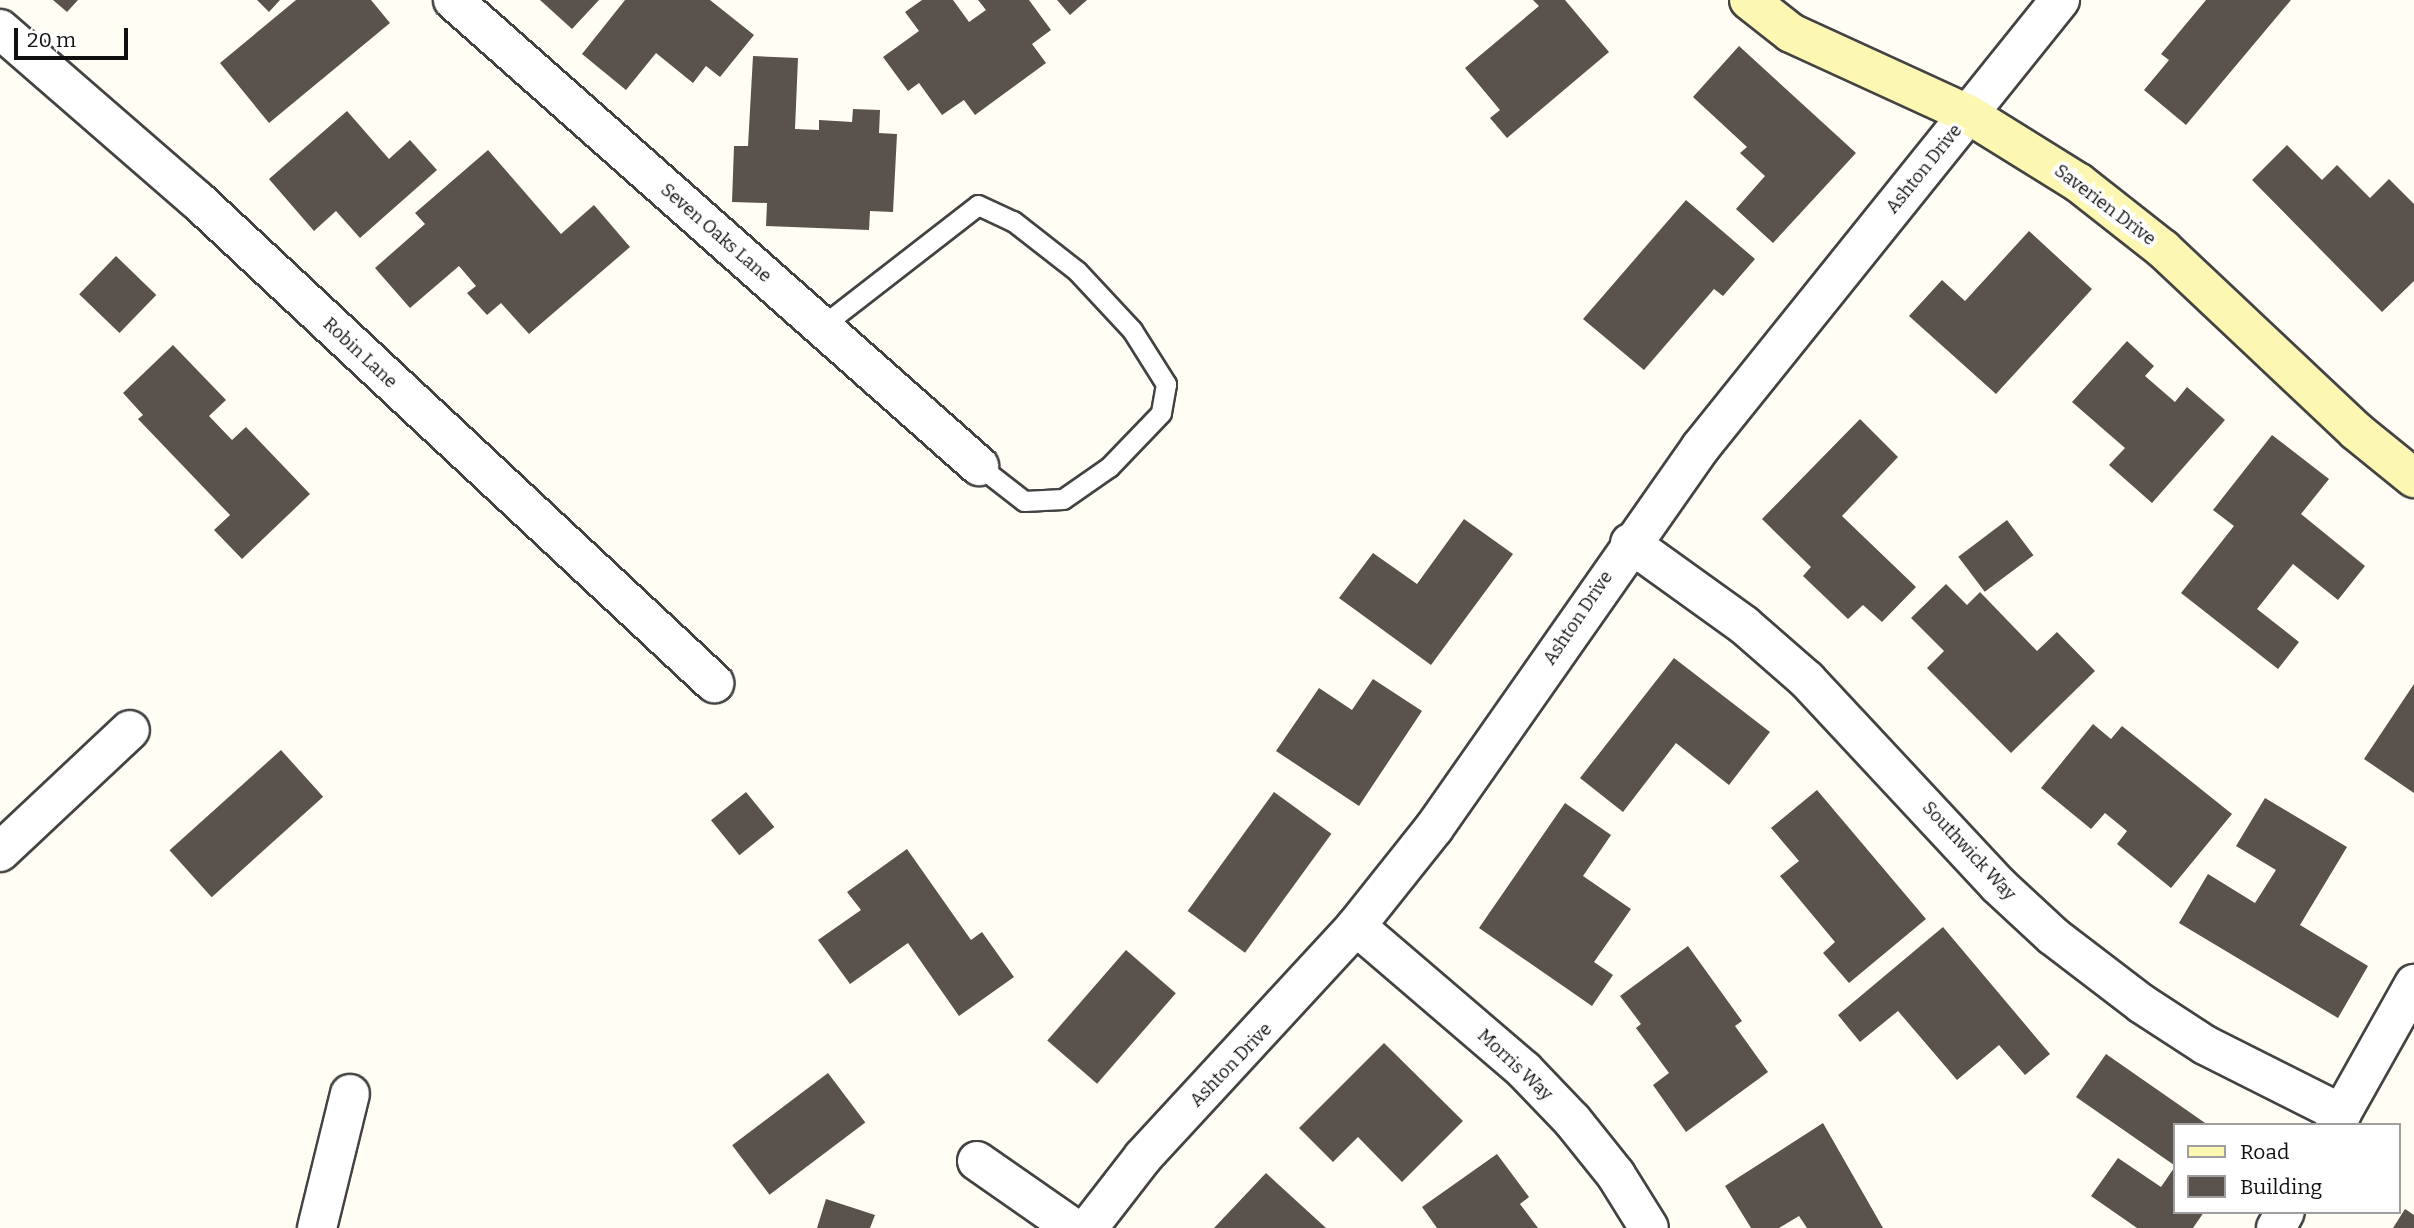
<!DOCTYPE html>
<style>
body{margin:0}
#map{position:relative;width:2414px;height:1228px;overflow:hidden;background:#fffdf4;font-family:Bitter,serif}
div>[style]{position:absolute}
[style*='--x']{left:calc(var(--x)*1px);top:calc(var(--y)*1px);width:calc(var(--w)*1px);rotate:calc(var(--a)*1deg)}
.building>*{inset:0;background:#59524d;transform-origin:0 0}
.roads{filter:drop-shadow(2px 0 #434343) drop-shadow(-2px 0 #434343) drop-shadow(0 2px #434343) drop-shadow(0 -2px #434343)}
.lane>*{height:19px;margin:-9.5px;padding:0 9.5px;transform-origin:9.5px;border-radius:9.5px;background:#fff}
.street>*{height:38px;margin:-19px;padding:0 19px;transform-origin:19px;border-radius:19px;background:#fff}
.secondary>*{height:38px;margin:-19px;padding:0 19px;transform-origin:19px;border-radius:19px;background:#fcf7b2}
span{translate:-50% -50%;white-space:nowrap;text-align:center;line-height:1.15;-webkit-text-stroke:7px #fff;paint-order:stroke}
.street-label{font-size:18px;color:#101010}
.legend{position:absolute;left:2173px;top:1123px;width:228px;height:91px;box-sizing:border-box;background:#fff;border:2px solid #9f9f9f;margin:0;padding:9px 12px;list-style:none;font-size:21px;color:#101010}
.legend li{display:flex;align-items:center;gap:14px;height:35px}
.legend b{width:35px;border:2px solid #9f9f9f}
.scale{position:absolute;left:14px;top:28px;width:114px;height:32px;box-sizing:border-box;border:4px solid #101010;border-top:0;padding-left:9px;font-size:21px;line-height:24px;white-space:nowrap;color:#101010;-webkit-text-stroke:5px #fff;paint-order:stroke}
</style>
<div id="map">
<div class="building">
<i style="clip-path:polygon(53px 0,78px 0,67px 12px)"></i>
<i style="clip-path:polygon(257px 0,280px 0,269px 12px)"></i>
<i style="clip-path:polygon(296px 0,371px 0,390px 23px,269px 123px,220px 63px)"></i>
<i style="clip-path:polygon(540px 0,599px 0,572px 29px)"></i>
<i style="clip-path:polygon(625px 0,710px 0,754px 35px,720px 77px,706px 66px,693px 83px,656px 53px,626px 90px,582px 54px)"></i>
<i style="clip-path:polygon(922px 0,953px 0,969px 22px,986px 10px,978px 0,1029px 0,1051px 30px,1032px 44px,1046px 63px,975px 115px,964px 100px,942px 115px,919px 83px,908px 91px,883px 57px,919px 31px,905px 12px)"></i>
<i style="clip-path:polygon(1057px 0,1087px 0,1070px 15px)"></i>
<i style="clip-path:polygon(1533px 0,1565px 0,1609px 52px,1507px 138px,1490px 118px,1500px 110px,1465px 68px,1539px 6px)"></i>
<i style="clip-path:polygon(2206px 0,2291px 0,2186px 125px,2144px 90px,2169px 60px,2161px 54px)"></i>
<i style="clip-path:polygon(1739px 46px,1856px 153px,1773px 243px,1736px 209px,1765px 176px,1740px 153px,1747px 147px,1693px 97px)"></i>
<i style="clip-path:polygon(753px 56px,798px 58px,795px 129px,819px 130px,819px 120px,852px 122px,853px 109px,880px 110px,879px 133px,897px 134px,893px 212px,870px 211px,869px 230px,766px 226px,767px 203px,732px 202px,734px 146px,748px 146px)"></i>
<i style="clip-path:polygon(347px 111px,389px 159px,410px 140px,437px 170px,360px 238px,336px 211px,314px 231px,269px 179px)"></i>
<i style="clip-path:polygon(2287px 145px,2322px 180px,2337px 165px,2370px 198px,2389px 179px,2414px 204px,2414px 281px,2382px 312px,2252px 180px)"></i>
<i style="clip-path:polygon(488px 150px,561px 234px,594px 205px,630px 247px,529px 334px,501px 303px,487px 315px,467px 293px,476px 286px,459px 266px,410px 308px,375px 268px,425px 224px,415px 213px)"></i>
<i style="clip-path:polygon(1686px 200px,1755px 259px,1723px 296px,1714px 289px,1644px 370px,1583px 319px)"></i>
<i style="clip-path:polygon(2029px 231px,2092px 289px,1996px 394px,1909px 316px,1942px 280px,1965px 301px)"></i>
<i style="left:116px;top:256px;width:56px;height:53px;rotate:44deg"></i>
<i style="clip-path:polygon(2127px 341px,2154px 366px,2145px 376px,2175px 402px,2187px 387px,2225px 420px,2152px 503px,2109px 465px,2125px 448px,2072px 402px)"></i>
<i style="clip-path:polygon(173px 345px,226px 400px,209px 416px,232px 440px,246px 427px,310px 494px,242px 559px,214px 530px,230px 515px,138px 419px,143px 415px,123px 393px)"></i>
<i style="clip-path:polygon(1860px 419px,1898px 457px,1842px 516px,1916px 587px,1882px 622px,1863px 605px,1848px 619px,1803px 576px,1811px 567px,1762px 519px)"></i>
<i style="clip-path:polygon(2272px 435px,2329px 479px,2301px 514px,2365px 566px,2338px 600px,2293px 564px,2257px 609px,2299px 642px,2278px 669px,2181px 593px,2234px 526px,2213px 510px)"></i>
<i style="clip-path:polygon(1464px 519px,1513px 554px,1431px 665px,1339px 598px,1373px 553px,1417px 584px)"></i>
<i style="left:2007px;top:520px;width:44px;height:61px;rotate:53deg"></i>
<i style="clip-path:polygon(1946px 584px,1967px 605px,1980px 592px,2037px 651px,2057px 632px,2095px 671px,2011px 753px,1927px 668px,1944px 651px,1911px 618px)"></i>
<i style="clip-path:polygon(1674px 658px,1770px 732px,1729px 785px,1676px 743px,1623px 812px,1580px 778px)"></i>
<i style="clip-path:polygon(1373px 679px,1422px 711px,1359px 806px,1276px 751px,1319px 688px,1352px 710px)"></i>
<i style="clip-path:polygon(2414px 684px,2414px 793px,2364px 759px)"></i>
<i style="clip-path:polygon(2093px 724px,2111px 739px,2122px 726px,2232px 814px,2171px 888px,2117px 844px,2127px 831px,2105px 813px,2091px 829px,2041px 788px)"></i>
<i style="left:281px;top:750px;width:63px;height:150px;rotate:48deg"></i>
<i style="clip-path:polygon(1817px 790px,1926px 919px,1849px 983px,1823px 953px,1835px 942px,1780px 876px,1799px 861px,1771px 828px)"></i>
<i style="left:746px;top:792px;width:45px;height:45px;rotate:51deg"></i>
<i style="left:1274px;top:792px;width:71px;height:147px;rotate:36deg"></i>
<i style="clip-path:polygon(2265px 798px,2347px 847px,2300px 925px,2368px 966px,2338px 1018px,2179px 923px,2208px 874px,2255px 903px,2276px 870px,2236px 846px)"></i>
<i style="clip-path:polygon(1565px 803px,1611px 835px,1583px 876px,1631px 909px,1594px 962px,1613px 975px,1592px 1006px,1479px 928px)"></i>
<i style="clip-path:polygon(907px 849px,971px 940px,982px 932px,1014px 977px,959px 1016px,908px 943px,850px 984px,818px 940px,861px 910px,847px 892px)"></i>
<i style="clip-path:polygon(1943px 927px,2050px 1054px,2025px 1075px,1999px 1045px,1957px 1080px,1898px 1011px,1860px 1042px,1838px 1015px)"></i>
<i style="clip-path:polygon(1688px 946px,1742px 1021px,1735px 1026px,1768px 1072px,1686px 1132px,1653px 1085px,1669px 1073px,1636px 1028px,1641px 1024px,1620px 996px)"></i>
<i style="left:1126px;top:950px;width:66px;height:120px;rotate:41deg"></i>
<i style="clip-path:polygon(1384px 1043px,1463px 1121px,1402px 1182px,1358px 1137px,1333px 1162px,1299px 1128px)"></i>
<i style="clip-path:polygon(2106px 1054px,2208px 1125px,2174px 1125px,2174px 1165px,2076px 1097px)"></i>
<i style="left:828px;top:1073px;width:62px;height:120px;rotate:53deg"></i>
<i style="clip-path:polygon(1823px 1123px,1883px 1228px,1807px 1228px,1799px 1216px,1779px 1228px,1751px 1228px,1725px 1186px)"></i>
<i style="clip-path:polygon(1497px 1154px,1529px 1197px,1520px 1204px,1538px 1228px,1437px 1228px,1422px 1207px)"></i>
<i style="clip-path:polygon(2118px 1158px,2161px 1187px,2174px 1168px,2174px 1212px,2204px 1212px,2193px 1228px,2137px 1228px,2091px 1196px)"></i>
<i style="clip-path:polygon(1266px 1173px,1326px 1228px,1214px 1228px)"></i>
<i style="clip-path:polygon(826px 1199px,875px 1215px,870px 1228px,817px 1228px)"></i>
<i style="clip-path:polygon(2405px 1209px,2414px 1215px,2414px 1228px,2393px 1228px)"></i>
</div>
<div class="roads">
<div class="lane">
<i style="--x:822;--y:326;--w:197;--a:-37.8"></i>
<i style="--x:978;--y:205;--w:38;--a:25"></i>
<i style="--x:1013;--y:221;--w:81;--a:38"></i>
<i style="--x:1077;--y:271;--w:81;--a:47"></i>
<i style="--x:1132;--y:330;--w:64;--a:57.8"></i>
<i style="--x:1166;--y:384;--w:29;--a:100"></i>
<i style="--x:1161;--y:413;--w:75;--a:133.9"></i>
<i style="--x:1109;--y:467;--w:56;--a:145.2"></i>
<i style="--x:1063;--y:499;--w:39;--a:177"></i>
<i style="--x:1024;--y:501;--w:57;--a:-142.1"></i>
</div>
<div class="street">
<i style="--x:453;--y:0;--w:703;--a:41.54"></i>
<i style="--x:0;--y:29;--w:261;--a:41"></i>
<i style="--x:197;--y:200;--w:708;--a:43.05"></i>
<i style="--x:1630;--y:543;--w:140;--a:35.7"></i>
<i style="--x:1744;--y:625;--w:84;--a:41.1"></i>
<i style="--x:1807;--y:680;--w:280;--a:47"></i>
<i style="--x:1998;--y:885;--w:75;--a:42.8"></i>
<i style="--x:2053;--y:936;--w:112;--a:37.4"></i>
<i style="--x:2142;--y:1004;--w:75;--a:33.1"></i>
<i style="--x:2205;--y:1045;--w:153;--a:26.7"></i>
<i style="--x:0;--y:852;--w:178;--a:-43.2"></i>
<i style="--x:1356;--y:926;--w:221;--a:40.6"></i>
<i style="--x:1524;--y:1070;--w:69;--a:46.2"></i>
<i style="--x:1572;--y:1120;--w:70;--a:51.3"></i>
<i style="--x:1616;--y:1175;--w:62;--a:58.1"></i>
<i style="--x:2335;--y:1125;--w:162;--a:-60.7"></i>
<i style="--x:977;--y:1161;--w:117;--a:34.9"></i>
<i style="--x:317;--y:1228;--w:138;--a:-76.2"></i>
<i style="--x:1088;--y:1228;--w:90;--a:-52.2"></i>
<i style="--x:1143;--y:1157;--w:314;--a:-47.3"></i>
<i style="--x:1356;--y:926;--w:125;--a:-51.5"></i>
<i style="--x:1434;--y:828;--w:464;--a:-55"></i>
<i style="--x:1700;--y:448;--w:575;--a:-51.22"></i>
<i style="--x:2276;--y:1228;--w:18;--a:-61"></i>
</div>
<div class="secondary">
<i style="--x:1749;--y:0;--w:53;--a:38.2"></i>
<i style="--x:1791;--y:33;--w:195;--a:24.6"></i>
<i style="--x:1968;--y:114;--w:131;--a:31.9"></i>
<i style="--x:2079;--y:183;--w:107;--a:38.2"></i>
<i style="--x:2163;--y:249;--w:265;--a:43.3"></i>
<i style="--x:2356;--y:431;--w:75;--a:39"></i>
</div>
</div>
<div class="street-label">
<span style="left:1924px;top:169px;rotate:-51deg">Ashton Drive</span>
<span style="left:2105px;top:205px;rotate:37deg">Saverien Drive</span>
<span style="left:716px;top:233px;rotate:41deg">Seven Oaks Lane</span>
<span style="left:360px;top:353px;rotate:43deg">Robin Lane</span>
<span style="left:1578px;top:618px;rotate:-56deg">Ashton Drive</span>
<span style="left:1969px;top:851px;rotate:47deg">Southwick Way</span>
<span style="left:1231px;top:1065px;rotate:-46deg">Ashton Drive</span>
<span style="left:1515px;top:1065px;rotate:43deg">Morris Way</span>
</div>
<ul class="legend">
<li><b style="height:9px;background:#fcf7b2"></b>Road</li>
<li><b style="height:19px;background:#59524d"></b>Building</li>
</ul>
<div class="scale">20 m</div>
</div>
